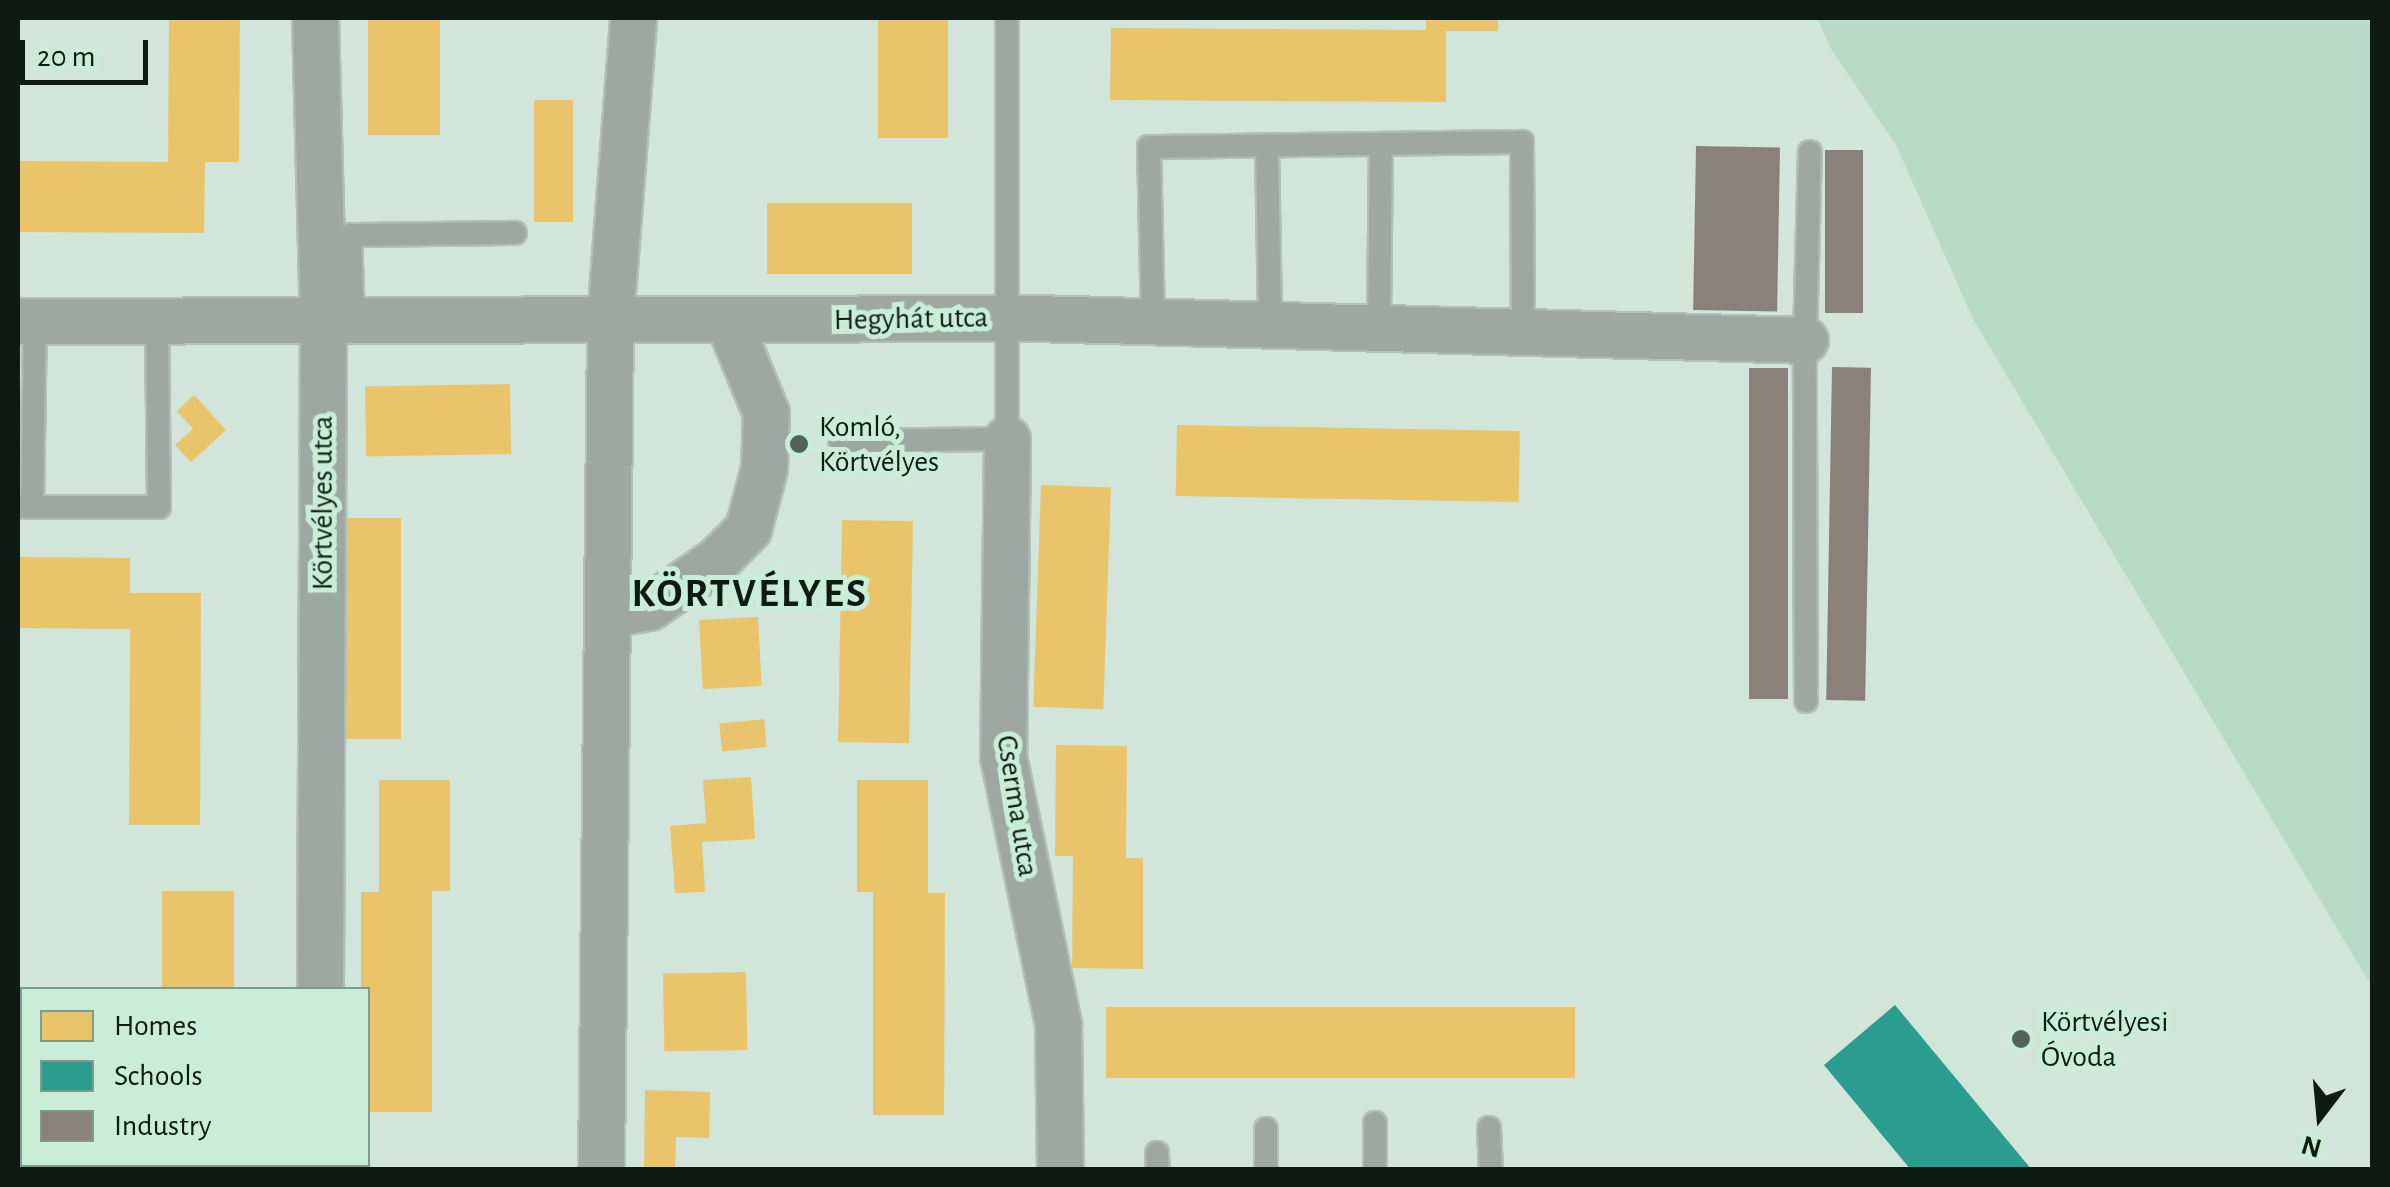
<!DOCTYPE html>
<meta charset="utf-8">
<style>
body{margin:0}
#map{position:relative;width:2390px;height:1187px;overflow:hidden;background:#d2e5db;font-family:"Alegreya Sans",sans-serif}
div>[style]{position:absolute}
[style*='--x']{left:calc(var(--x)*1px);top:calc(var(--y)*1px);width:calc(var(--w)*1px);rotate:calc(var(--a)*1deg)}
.green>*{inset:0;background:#b8dac8}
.homes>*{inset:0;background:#e9c46a;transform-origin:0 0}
.schools>*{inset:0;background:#2a9d8f}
.industry>*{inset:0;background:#8a817c;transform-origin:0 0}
.roads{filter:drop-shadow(2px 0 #b0bfb7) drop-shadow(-2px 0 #b0bfb7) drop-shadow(0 2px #b0bfb7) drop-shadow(0 -2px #b0bfb7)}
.service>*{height:22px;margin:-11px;padding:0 11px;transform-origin:11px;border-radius:11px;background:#9ca8a1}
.minor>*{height:45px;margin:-22.5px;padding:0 22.5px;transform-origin:22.5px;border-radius:22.5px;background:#9ca8a1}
.dots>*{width:28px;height:28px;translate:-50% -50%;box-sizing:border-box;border:5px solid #caedda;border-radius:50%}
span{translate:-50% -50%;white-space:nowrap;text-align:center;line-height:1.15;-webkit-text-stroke:10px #caedda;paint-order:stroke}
.street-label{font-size:30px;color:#0e1b14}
.poi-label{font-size:30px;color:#0e1b14}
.left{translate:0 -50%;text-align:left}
.district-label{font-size:40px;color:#0e1b14;font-weight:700;letter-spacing:2.5px}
.frame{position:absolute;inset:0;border:20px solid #0e1b14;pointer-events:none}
.legend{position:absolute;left:20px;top:987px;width:350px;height:180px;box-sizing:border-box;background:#caedda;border:2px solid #7f998b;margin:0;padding:12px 18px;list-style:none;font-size:30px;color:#0e1b14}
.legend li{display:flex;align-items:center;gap:20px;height:50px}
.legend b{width:50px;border:2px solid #7f998b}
.north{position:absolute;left:2270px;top:1067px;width:100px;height:100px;-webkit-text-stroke:8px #caedda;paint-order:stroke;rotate:196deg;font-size:28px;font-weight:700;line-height:40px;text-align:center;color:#0e1b14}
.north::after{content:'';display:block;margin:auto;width:35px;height:45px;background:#0e1b14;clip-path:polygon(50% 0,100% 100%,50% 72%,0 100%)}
.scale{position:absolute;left:20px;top:40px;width:128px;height:45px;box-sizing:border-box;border:5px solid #0e1b14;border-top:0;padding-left:12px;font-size:30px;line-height:35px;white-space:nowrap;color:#0e1b14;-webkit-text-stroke:8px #caedda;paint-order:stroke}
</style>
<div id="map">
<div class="green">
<i style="clip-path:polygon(1817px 18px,2372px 18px,2372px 987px,1973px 319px,1896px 145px,1831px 49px)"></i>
</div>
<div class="homes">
<i style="clip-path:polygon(169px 18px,240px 18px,239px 162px,205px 162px,204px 233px,18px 232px,18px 161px,168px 162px)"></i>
<i style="left:368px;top:18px;width:72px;height:117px"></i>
<i style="left:878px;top:18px;width:70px;height:120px"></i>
<i style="clip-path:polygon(1426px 18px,1498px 18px,1498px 31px,1446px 31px,1446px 102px,1110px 100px,1111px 28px,1426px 30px)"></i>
<i style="left:534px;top:100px;width:39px;height:122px"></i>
<i style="left:767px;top:203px;width:145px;height:71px"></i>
<i style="left:510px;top:384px;width:70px;height:145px;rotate:89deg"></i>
<i style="clip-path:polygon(194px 395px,226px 430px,191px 462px,175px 445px,193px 429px,177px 411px)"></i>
<i style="left:1177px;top:425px;width:343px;height:71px;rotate:1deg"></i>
<i style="left:1041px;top:485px;width:70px;height:222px;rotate:2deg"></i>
<i style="left:330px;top:518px;width:71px;height:221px"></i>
<i style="left:842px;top:520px;width:71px;height:222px;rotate:1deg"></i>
<i style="clip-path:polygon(18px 557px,130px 558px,130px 593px,201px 593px,200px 825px,129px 825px,130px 629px,18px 628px)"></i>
<i style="left:758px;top:617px;width:69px;height:59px;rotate:87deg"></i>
<i style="left:764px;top:719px;width:28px;height:45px;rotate:84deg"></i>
<i style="clip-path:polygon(1056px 745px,1127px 746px,1126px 858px,1143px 858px,1143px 969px,1072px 968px,1073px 856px,1055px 856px)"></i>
<i style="clip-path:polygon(751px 777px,755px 839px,702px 842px,705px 892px,675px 893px,670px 826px,706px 823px,703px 780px)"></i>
<i style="clip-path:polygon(379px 780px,450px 780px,450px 891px,432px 891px,432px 1112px,368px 1112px,368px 990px,361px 990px,361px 892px,379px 892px)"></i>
<i style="clip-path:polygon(857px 780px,928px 780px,928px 893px,945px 893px,944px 1115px,873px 1115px,873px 892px,857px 892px)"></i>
<i style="left:162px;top:891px;width:72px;height:99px"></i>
<i style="left:746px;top:972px;width:78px;height:83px;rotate:89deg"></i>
<i style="left:1106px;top:1007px;width:469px;height:71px"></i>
<i style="clip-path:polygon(645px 1090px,710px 1092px,709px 1138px,676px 1137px,675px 1170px,644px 1170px)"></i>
<i style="clip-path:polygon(18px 1137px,22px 1138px,22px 1164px,198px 1164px,198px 1170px,18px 1170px)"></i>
</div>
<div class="schools">
<i style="clip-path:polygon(1895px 1005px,2032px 1170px,1911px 1170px,1824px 1065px)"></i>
</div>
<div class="industry">
<i style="left:1696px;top:146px;width:84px;height:164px;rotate:1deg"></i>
<i style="left:1825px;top:150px;width:38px;height:163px"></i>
<i style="left:1832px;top:367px;width:39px;height:333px;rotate:1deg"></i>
<i style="left:1749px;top:368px;width:39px;height:331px"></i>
</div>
<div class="roads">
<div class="service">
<i style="--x:1267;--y:146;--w:178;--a:89"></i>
<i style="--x:353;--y:317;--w:82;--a:-92.1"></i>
<i style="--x:350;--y:235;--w:165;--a:-0.7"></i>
<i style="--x:1153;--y:322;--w:175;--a:-91.3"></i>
<i style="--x:1149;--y:147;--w:373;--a:-0.8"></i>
<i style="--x:1522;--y:142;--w:188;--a:89.7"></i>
<i style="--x:1379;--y:327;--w:183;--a:-89.4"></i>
<i style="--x:840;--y:441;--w:167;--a:-0.7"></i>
<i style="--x:1007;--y:439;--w:421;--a:-90"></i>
<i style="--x:18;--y:507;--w:141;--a:0"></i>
<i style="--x:159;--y:507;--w:188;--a:-90.6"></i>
<i style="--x:32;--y:507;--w:186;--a:-89.1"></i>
<i style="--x:1806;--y:701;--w:361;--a:-90.2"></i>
<i style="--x:1805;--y:340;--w:188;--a:-88.5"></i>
<i style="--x:1375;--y:1123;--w:47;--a:90"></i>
<i style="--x:1489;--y:1128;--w:42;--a:87.3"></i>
<i style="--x:1266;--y:1129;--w:41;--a:90"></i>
<i style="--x:1157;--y:1153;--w:17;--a:87"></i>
</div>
<div class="minor">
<i style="--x:315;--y:18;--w:299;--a:88.5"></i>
<i style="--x:323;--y:317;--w:673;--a:90.26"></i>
<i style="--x:18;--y:321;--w:1016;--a:-0.17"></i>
<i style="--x:1034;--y:318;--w:771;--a:1.63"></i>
<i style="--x:1007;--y:439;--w:317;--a:90.7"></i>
<i style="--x:1003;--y:756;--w:275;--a:78.4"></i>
<i style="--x:1058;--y:1025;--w:145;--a:89.2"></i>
<i style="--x:609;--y:614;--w:41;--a:-9.9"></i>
<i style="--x:649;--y:607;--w:81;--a:-34.5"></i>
<i style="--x:716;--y:561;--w:45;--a:-45"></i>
<i style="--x:748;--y:529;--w:63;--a:-75.3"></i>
<i style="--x:764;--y:468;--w:55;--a:-87.9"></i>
<i style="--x:766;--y:413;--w:100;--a:-112.4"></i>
<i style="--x:305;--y:1170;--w:6;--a:-90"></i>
<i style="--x:601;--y:1170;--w:851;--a:-89.39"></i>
<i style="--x:610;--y:319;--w:302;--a:-85.6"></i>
</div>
</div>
<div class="dots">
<i style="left:799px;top:444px;background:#53625a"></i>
<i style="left:2021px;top:1039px;background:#53625a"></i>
</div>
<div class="street-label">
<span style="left:911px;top:319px;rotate:-1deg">Hegyhát utca</span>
<span style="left:323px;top:503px;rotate:-90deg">Körtvélyes utca</span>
<span style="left:1017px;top:806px;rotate:81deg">Cserma utca</span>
</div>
<div class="poi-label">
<span class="left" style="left:819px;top:444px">Komló,<br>Körtvélyes</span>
<span class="left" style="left:2041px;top:1039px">Körtvélyesi<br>Óvoda</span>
</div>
<div class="district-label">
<span style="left:750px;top:594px">KÖRTVÉLYES</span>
</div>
<div class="frame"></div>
<ul class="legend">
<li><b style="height:28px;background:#e9c46a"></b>Homes</li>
<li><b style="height:28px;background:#2a9d8f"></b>Schools</li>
<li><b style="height:28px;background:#8a817c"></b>Industry</li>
</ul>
<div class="north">N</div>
<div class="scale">20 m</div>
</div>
